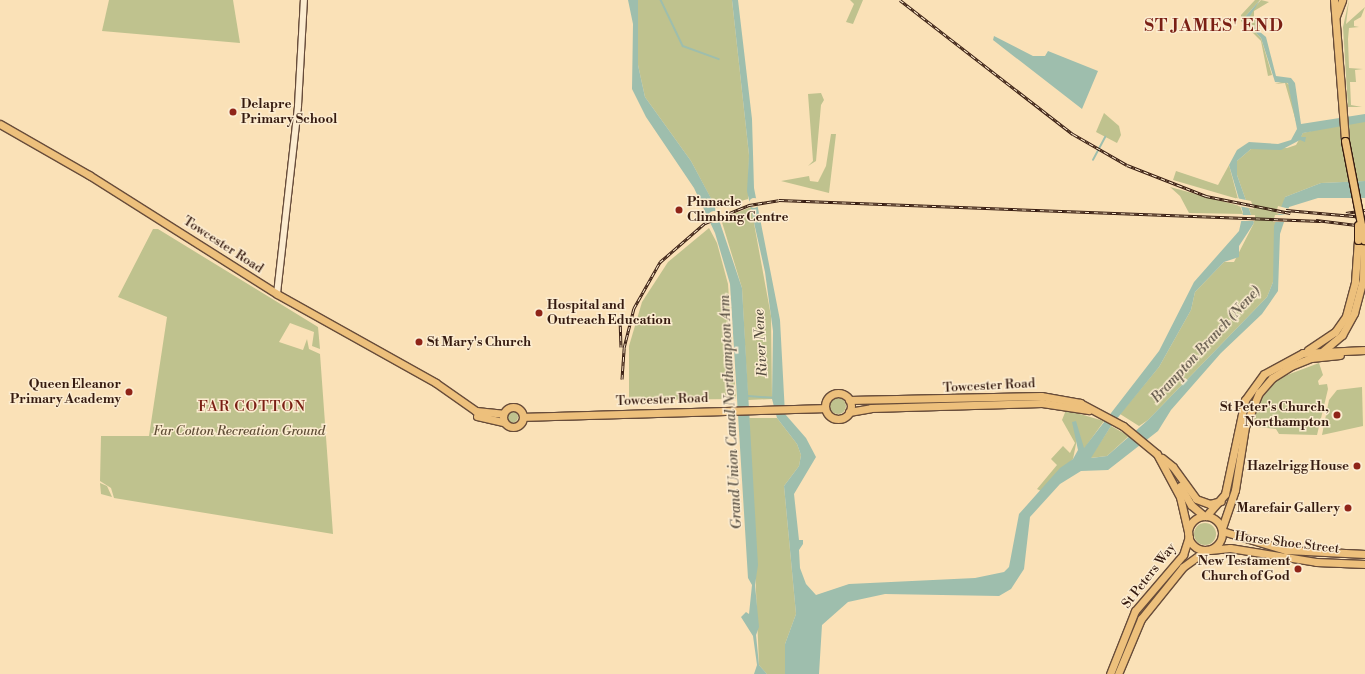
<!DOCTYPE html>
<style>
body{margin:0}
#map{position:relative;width:1365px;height:674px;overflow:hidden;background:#fae1b7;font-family:"Libre Bodoni",serif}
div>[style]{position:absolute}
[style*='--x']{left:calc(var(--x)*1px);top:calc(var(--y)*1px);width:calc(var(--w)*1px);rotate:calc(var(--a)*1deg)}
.green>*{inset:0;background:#bfc28e}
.round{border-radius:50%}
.water>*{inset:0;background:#9ebead}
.pier>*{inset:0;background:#fae1b7;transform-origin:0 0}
.stream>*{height:1.5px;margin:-0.75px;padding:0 0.75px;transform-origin:0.75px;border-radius:0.75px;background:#9ebead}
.roads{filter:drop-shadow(1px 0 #674c3a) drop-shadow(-1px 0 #674c3a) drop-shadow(0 1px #674c3a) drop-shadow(0 -1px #674c3a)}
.tertiary>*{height:5.5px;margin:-2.75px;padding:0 2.75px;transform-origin:2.75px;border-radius:2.75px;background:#fcecd0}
.primary>*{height:7px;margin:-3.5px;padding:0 3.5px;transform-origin:3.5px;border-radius:3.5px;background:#edc07c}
.primary>.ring{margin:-3.5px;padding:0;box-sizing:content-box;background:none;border:7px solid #edc07c;border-radius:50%}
.trunk>*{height:7px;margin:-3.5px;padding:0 3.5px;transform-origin:3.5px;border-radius:3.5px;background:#edc07c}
.trunk>.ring{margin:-3.5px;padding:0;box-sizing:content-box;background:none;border:7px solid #edc07c;border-radius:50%}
.rail>*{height:3px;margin-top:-1.5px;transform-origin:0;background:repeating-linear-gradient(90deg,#fcecd0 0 4.5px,#361b10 0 9px);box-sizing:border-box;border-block:1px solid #361b10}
.bridges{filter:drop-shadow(1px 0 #361b10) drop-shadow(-1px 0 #361b10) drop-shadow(0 1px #361b10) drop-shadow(0 -1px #361b10)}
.primary-bridge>*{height:7px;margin:-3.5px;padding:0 3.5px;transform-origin:3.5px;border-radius:3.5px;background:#edc07c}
.dots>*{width:11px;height:11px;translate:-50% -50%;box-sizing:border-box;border:2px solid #fcecd0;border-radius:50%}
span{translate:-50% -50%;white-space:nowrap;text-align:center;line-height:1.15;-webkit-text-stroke:3px #fcecd0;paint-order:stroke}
.poi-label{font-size:13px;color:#361b10;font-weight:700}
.left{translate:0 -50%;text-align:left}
.right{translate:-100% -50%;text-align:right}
.street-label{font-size:13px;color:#361b10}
.park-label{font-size:13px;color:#5f4d36;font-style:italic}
.water-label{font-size:14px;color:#554c3f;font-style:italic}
.quarter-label{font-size:15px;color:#7a1f14;letter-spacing:1px}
.district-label{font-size:17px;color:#7a1f14;font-weight:700;letter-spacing:1px}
</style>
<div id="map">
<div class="green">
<i style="clip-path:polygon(109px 0,233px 0,240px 43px,102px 31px)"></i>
<i style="clip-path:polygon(638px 0,732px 0,749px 155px,748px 199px,716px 208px,691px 161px,645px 97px,638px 65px)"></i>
<i style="clip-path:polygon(850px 0,863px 0,853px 24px,846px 22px,854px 4px)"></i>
<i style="clip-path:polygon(1255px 0,1260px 0,1243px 19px,1261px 38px,1272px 75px,1268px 76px,1261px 41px,1241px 21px,1241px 15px)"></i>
<i style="clip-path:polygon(1261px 0,1269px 2px,1254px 11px,1254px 17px,1258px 17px,1255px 20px,1259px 23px,1266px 23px,1254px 29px,1247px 16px)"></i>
<i style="clip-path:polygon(1349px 0,1346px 24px,1365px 7px,1361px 17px,1354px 21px,1354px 26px,1359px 27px,1349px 28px,1348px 39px,1349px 68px,1363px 69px,1355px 70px,1356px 82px,1350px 82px,1351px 105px,1362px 107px,1348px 107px,1343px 27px)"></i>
<i style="clip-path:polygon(1285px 81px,1289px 85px,1297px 125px,1285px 83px,1275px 84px)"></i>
<i style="clip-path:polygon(821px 93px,824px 100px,821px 105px,816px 161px,808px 166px,813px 161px,808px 94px)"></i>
<i style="clip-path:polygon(1104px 113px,1119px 126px,1121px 135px,1117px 143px,1096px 132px)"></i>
<i style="clip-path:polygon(1349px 122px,1365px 122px,1365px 181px,1321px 183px,1285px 197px,1273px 282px,1267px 297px,1148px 420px,1139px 426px,1120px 414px,1159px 367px,1191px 310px,1195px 292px,1224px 262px,1234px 262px,1254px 223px,1237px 175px,1237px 161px,1251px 149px,1287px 148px,1296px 145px,1303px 133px)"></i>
<i style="clip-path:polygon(831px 134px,836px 134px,829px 193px,781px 181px,809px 176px,810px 181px,818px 182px,826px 166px)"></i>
<i style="clip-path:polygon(1229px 165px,1238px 199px,1173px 180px,1176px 171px,1218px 185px)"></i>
<i style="clip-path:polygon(1170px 187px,1240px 206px,1243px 214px,1189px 213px,1180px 196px)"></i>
<i style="clip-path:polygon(751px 207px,771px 316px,772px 399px,748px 400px,742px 288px,721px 219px)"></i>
<i style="clip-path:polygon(709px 228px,717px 243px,728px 284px,736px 399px,629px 400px,629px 346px,642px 302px,668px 262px)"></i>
<i style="clip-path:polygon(153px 229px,158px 229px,318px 327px,320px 349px,312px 346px,314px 332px,290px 323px,279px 342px,303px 350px,307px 339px,309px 349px,320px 354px,333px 534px,114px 498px,111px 488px,100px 481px,101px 436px,149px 436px,167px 317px,118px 297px)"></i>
<i style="clip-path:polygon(1319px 363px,1323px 375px,1318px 381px,1319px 385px,1327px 384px,1328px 389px,1317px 435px,1279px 434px,1276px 429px,1257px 427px,1252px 422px,1262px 398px,1279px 378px)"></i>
<i style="clip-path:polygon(1362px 387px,1363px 426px,1322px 435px,1329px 400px,1337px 390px)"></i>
<i class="round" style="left:830px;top:398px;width:16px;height:16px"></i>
<i style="clip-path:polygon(1066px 410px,1104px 421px,1084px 449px,1077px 439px,1073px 459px,1041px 491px,1037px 489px,1057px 465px,1051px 459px,1063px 446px,1070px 453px,1075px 443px,1062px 420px)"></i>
<i class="round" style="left:506px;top:411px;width:12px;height:12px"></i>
<i style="clip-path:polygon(749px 418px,777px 418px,797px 444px,801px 455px,799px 466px,784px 486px,796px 614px,785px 644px,785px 674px,767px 674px,759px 665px)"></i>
<i style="clip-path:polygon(1111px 426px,1129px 436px,1107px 456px,1090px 458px)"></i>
<i style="clip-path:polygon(100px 483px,107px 486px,112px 497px,101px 494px)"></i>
<i class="round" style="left:1194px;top:523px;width:22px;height:22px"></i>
</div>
<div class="water">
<i style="clip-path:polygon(628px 0,638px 0,638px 65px,645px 97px,691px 161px,713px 202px,742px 288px,758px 565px,755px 585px,759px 627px,756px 635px,759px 665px,767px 674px,754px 674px,757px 665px,753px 636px,741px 617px,746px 612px,749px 614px,752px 585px,748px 578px,730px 284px,715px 233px,694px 188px,646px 117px,632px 89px,633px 24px)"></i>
<i style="clip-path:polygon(732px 0,738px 0,752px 119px,754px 188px,780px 320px,785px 414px,806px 438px,816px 457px,794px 494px,799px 540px,803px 540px,803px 544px,799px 550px,800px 568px,806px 584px,816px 595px,849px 584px,975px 578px,1004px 572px,1009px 567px,1019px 514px,1060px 468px,1073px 459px,1078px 450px,1072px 422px,1076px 421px,1084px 448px,1159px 351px,1194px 282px,1239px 231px,1243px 213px,1229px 165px,1237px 150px,1249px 142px,1278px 144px,1291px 140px,1297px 129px,1288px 83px,1275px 82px,1261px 38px,1243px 19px,1260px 0,1247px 21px,1266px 37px,1276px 76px,1291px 78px,1295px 83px,1301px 124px,1365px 114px,1365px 122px,1303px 133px,1301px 137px,1306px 137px,1305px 142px,1300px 140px,1281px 150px,1251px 149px,1237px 161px,1237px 175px,1254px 223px,1239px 246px,1239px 257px,1224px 262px,1195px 292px,1191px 310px,1159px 367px,1111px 426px,1091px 458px,1107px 456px,1148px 420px,1267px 297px,1273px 282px,1274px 226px,1285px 197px,1321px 183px,1365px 181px,1365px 198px,1318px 198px,1289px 207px,1280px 234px,1278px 291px,1262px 314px,1221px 353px,1171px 410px,1158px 431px,1108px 470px,1081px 471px,1060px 484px,1030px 517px,1024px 569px,1011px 589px,999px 596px,885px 594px,848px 602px,822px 625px,819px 674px,785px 674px,785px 644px,796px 614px,784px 486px,799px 466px,801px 455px,797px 444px,777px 418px,772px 399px,773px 331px,765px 272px,747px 191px,749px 155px)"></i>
<i style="clip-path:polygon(994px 36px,1033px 56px,1045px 56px,1048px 51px,1098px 71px,1082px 109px,993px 40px)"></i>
</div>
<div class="pier">
<i style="clip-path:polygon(1236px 198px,1251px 201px,1254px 209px,1238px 206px)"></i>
<i class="round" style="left:749px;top:198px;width:10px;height:10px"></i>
<i style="clip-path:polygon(1278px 206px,1290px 209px,1285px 222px,1273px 222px,1275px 215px,1286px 215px,1276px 213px)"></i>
<i class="round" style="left:708px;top:211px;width:12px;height:12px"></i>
<i style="left:1241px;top:215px;width:14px;height:6px"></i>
</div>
<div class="stream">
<i style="--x:661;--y:0;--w:51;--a:64.4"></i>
<i style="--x:683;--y:46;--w:38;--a:20"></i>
<i style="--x:1093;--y:160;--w:26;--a:-62"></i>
<i style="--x:748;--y:396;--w:26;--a:4"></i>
</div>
<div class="roads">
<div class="tertiary">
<i style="--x:277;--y:294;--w:189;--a:-83.6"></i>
<i style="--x:298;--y:106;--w:106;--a:-86.8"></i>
</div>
<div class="primary">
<i style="--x:1334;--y:0;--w:141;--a:85.5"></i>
<i style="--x:1336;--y:16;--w:17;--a:-69"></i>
<i style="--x:0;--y:124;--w:103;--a:29.8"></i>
<i style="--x:89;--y:175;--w:222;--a:32.3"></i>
<i style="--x:277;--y:294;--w:182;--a:29.2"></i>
<i style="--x:436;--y:383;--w:49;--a:35"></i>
<i style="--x:476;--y:411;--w:27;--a:6"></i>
<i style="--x:1308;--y:350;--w:32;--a:-34"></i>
<i style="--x:1335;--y:332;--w:19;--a:-55"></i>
<i style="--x:1346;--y:316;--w:35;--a:-75"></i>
<i style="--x:1355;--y:282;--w:42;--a:-85.9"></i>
<i style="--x:1323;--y:351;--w:25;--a:-40"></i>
<i style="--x:1342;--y:335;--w:25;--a:-61"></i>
<i style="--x:1354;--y:313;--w:35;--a:-75"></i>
<i style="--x:1363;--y:279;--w:39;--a:-89"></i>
<i class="ring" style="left:825px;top:393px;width:19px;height:19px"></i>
<i style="--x:849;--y:400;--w:192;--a:-1.2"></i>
<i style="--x:1041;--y:396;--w:40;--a:10"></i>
<i style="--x:1080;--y:403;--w:49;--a:28.1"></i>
<i style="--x:1123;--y:426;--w:44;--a:39.5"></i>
<i style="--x:1157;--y:454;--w:49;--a:61.9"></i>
<i style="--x:1180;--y:497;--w:37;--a:77"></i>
<i class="ring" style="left:503px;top:407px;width:13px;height:13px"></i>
<i style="--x:849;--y:412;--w:22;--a:-10"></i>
<i style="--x:871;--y:408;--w:171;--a:-1.7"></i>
<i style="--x:1042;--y:403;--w:47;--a:8.7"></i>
<i style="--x:477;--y:416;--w:28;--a:13"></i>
<i style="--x:523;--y:417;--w:302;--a:-1.7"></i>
<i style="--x:1162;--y:458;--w:14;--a:39"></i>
<i style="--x:1173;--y:467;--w:39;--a:54"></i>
<i style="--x:1196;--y:499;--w:15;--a:20"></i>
<i style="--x:1210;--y:504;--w:11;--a:-15"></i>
<i style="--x:1180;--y:486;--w:22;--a:60"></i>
<i style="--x:1191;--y:505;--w:17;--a:40"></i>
<i style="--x:1206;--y:516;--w:29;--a:-49"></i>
<i style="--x:1225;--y:494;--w:96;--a:-78"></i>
<i style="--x:1245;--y:400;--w:32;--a:-54"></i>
<i style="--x:1264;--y:374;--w:44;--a:-28.3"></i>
<i style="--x:1303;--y:353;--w:62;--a:-2.8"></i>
<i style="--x:1222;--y:528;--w:40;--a:-71.1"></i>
<i style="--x:1235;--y:490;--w:64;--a:-81"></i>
<i style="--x:1245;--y:427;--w:37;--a:-68"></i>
<i style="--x:1259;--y:393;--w:20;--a:-49"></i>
<i style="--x:1272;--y:378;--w:22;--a:-32"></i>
<i style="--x:1291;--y:366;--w:22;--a:-22"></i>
<i style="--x:1311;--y:358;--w:29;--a:-6"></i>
</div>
<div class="trunk">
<i class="ring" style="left:1188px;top:516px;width:27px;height:27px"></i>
<i style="--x:1222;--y:531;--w:67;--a:16.5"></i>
<i style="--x:1286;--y:550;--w:79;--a:2.9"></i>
<i style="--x:1210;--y:550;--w:20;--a:-6"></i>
<i style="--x:1230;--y:548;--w:87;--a:9.2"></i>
<i style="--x:1316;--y:562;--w:49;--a:2.3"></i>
<i style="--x:1110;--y:674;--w:68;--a:-68.4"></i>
<i style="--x:1135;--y:611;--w:74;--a:-49.4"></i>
<i style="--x:1183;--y:555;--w:19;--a:-72"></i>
<i style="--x:1118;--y:674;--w:60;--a:-67.3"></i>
<i style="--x:1141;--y:619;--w:67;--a:-51.1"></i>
<i style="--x:1183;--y:567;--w:29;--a:-36"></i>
</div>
</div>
<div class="rail">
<i style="--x:900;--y:0;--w:219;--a:37.8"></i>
<i style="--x:1073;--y:134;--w:62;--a:29.9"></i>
<i style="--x:1127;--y:165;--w:85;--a:21.4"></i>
<i style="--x:1206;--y:196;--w:86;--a:11.4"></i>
<i style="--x:1286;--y:210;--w:79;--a:5.1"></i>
<i style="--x:1346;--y:213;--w:19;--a:-9"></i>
<i style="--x:1316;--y:220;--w:49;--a:7"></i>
<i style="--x:620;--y:318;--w:29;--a:88"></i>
<i style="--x:622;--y:379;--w:31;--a:-86"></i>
<i style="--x:624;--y:348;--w:41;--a:-76"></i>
<i style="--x:634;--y:308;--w:53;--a:-60.5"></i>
<i style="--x:660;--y:262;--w:60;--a:-40.9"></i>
<i style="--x:705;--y:223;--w:48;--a:-22.2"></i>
<i style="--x:749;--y:205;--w:30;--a:-9"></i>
<i style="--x:779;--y:200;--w:542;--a:2.22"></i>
</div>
<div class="bridges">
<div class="primary-bridge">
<i style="--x:1345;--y:141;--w:101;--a:79.1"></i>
<i style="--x:1358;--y:225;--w:15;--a:90"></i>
</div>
</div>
<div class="dots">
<i style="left:233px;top:112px;background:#8f2418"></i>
<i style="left:679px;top:210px;background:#8f2418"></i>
<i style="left:539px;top:313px;background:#8f2418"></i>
<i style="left:419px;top:342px;background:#8f2418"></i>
<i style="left:129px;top:392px;background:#8f2418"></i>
<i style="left:1337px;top:415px;background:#8f2418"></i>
<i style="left:1357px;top:466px;background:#8f2418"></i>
<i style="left:1348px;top:508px;background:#8f2418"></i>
<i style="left:1298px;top:569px;background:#8f2418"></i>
</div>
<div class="poi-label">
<span class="left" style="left:241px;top:112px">Delapre<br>Primary School</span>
<span class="left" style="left:687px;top:210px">Pinnacle<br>Climbing Centre</span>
<span class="left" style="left:547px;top:313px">Hospital and<br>Outreach Education</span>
<span class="left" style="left:427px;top:342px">St Mary's Church</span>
<span class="right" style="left:121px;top:392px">Queen Eleanor<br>Primary Academy</span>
<span class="right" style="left:1329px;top:415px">St Peter's Church,<br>Northampton</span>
<span class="right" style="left:1349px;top:466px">Hazelrigg House</span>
<span class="right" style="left:1340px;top:508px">Marefair Gallery</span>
<span class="right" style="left:1290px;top:569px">New Testament<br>Church of God</span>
</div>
<div class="street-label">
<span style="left:223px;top:245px;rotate:33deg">Towcester Road</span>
<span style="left:989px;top:386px;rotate:-3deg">Towcester Road</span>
<span style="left:662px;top:400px;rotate:-2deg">Towcester Road</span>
<span style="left:1287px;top:543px;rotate:7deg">Horse Shoe Street</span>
<span style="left:1149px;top:576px;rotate:-52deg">St Peters Way</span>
</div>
<div class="park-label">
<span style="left:239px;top:431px">Far Cotton Recreation Ground</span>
</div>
<div class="water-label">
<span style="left:761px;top:343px;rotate:-93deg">River Nene</span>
<span style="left:1206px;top:345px;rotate:-47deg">Brampton Branch (Nene)</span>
<span style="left:731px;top:412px;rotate:-93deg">Grand Union Canal Northampton Arm</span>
</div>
<div class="quarter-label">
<span style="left:252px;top:407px">FAR COTTON</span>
</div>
<div class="district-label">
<span style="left:1214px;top:27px">ST JAMES' END</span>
</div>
</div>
